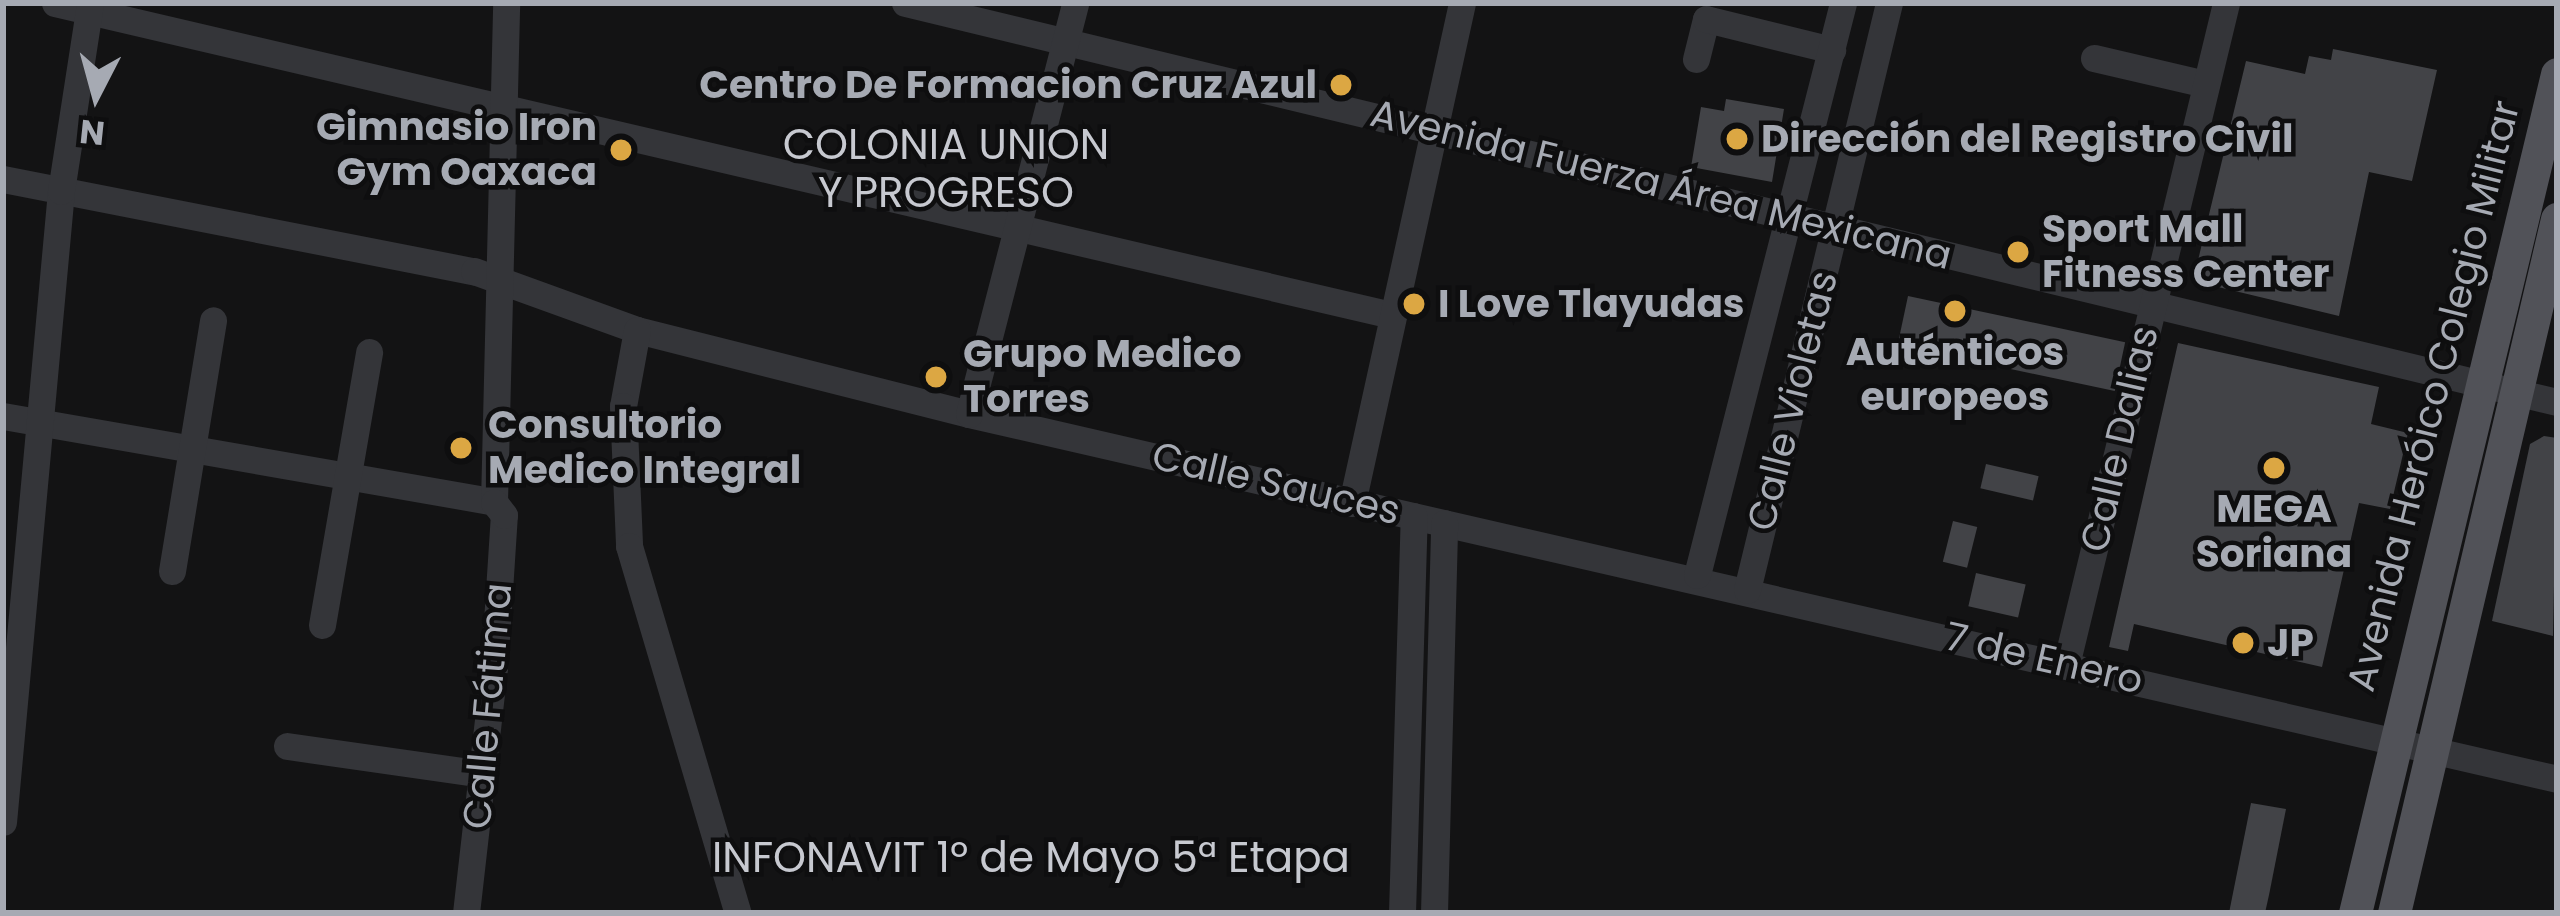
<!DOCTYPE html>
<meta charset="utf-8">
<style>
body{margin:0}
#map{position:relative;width:2560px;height:916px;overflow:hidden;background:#131314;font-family:Poppins,sans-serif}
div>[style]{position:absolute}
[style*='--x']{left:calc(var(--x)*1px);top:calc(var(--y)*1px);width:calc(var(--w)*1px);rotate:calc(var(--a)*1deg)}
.building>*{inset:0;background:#424347;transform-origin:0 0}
.minor>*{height:27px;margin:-13.5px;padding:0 13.5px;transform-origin:13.5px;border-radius:13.5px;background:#343539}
.major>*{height:33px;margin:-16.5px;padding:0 16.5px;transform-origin:16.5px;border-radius:16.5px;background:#515258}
.dots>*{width:33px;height:33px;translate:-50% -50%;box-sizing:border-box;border:6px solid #0e0e0f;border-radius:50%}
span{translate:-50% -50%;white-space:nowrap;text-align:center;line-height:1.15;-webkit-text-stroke:9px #0e0e0f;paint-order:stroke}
.poi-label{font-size:39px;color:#a6aab3;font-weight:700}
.right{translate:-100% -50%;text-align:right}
.left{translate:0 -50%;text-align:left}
.street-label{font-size:39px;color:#a6aab3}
.neighbourhood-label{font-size:42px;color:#c7c9d0}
.frame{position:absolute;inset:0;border:6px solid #a6aab3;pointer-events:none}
.north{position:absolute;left:36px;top:36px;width:120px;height:120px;-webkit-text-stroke:9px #0e0e0f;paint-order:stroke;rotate:186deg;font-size:33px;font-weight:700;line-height:48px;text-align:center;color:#a6aab3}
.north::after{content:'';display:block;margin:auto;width:42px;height:54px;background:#a6aab3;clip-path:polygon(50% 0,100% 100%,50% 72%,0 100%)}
</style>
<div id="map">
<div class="building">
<i style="clip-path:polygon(2333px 49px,2437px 70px,2412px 181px,2369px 172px,2339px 316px,2193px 281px,2246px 61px,2305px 74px,2309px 56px,2331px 60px)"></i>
<i style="clip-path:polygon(1726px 99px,1784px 109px,1772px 182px,1691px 167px,1701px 107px,1724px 111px)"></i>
<i style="left:1908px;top:296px;width:222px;height:50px;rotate:12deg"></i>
<i style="clip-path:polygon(2178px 343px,2379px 387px,2371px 424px,2408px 433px,2390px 509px,2359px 503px,2322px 667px,2134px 624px,2128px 651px,2109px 647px)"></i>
<i style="clip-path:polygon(2544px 436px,2557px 438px,2553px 636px,2492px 621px,2530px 444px)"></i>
<i style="left:1986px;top:464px;width:54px;height:25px;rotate:13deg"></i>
<i style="left:1953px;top:521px;width:25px;height:42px;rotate:14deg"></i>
<i style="left:1976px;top:573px;width:51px;height:34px;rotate:13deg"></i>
<i style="clip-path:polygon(2251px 803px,2286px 809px,2269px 895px,2265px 913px,2229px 913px)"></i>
</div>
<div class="minor">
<i style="--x:55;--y:3;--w:1373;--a:13.14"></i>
<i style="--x:905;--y:3;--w:1700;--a:13.58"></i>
<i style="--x:2094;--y:58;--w:115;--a:13.1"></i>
<i style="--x:1696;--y:59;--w:41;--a:-76"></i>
<i style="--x:1706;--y:19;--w:130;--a:13.8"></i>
<i style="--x:3;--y:179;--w:480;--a:11.1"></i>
<i style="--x:474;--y:271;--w:173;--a:19.9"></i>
<i style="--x:637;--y:330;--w:342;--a:14.2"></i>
<i style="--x:969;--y:414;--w:1629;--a:12.94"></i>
<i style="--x:637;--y:330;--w:77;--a:100.4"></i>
<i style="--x:623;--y:406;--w:140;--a:87.5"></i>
<i style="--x:629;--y:546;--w:383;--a:73.5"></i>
<i style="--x:969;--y:414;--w:424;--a:-75.5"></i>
<i style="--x:3;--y:416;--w:498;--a:9.9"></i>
<i style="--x:494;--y:502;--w:499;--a:-88.6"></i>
<i style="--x:1352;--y:503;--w:512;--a:-77.59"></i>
<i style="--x:172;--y:571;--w:254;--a:-80.7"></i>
<i style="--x:1697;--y:575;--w:590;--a:-75.68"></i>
<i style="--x:1747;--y:590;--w:604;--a:-76.4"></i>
<i style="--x:322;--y:625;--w:277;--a:-80.2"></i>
<i style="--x:2066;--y:665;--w:681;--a:-76.41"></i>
<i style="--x:287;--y:746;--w:199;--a:8.1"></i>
<i style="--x:3;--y:822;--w:634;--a:-84.75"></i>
<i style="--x:61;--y:191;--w:190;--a:-81.2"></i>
<i style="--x:466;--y:913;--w:247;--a:-83.5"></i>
<i style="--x:494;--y:668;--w:153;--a:-86.3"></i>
<i style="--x:504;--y:515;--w:16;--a:-128"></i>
<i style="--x:1402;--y:913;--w:397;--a:-88.3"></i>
<i style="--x:1434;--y:913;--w:390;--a:-88.5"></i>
</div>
<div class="major">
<i style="--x:2355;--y:913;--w:863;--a:-76.46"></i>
<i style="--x:2394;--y:913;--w:713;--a:-76.78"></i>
</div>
<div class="dots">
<i style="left:1341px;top:85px;background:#dca743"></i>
<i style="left:1737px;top:139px;background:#dca743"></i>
<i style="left:621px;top:150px;background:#dca743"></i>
<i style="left:2018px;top:252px;background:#dca743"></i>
<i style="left:1414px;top:304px;background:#dca743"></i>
<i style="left:1955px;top:311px;background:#dca743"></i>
<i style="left:936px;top:377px;background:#dca743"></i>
<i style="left:461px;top:448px;background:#dca743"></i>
<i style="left:2274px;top:468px;background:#dca743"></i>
<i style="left:2243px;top:643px;background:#dca743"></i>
</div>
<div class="poi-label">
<span class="right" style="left:1317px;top:85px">Centro De Formacion Cruz Azul</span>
<span class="right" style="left:597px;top:150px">Gimnasio Iron<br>Gym Oaxaca</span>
<span class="left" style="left:1761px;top:139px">Dirección del Registro Civil</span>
<span class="left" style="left:2042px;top:252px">Sport Mall<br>Fitness Center</span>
<span class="left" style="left:1438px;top:304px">I Love Tlayudas</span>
<span style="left:1955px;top:375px">Auténticos<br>europeos</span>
<span class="left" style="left:963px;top:377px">Grupo Medico<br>Torres</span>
<span class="left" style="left:488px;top:448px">Consultorio<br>Medico Integral</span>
<span style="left:2274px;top:532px">MEGA<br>Soriana</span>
<span class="left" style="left:2267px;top:643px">JP</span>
</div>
<div class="street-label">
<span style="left:1661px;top:185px;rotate:14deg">Avenida Fuerza Área Mexicana</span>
<span style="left:2434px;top:396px;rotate:-76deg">Avenida Heróico Colegio Militar</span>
<span style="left:1793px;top:401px;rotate:-76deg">Calle Violetas</span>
<span style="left:2120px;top:439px;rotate:-77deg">Calle Dalias</span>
<span style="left:1276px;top:484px;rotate:13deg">Calle Sauces</span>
<span style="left:2044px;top:659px;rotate:13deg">7 de Enero</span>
<span style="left:488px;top:706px;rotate:-85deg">Calle Fátima</span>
</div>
<div class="neighbourhood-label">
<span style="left:946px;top:169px">COLONIA UNION<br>Y PROGRESO</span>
<span style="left:1031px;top:858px">INFONAVIT 1º de Mayo 5ª Etapa</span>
</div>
<div class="frame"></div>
<div class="north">N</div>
</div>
